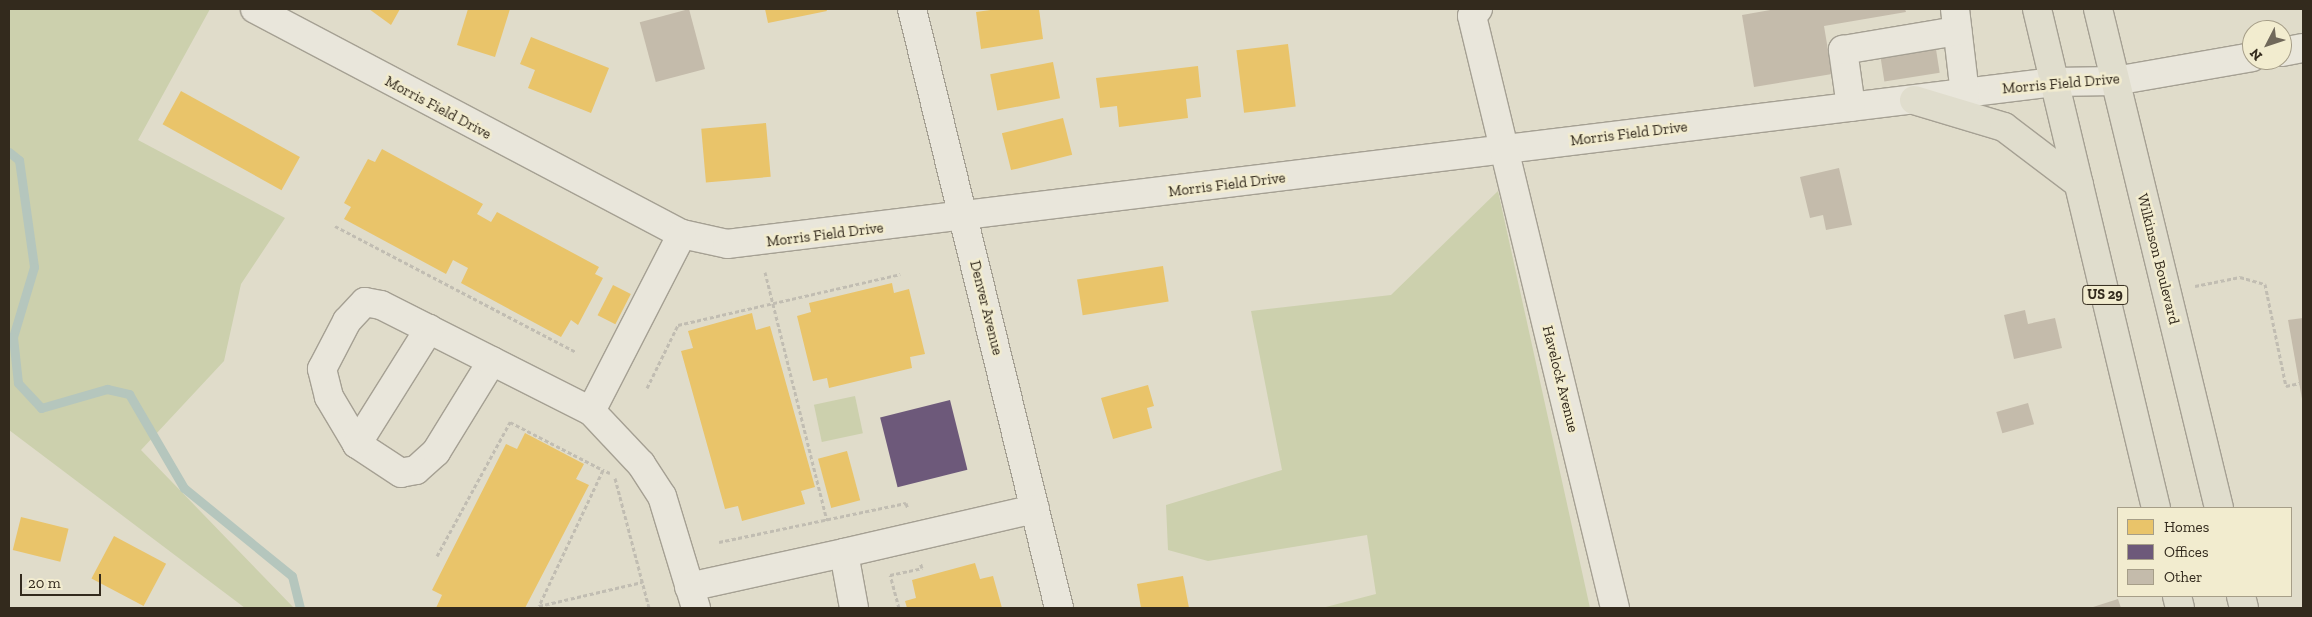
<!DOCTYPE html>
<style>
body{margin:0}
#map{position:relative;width:2312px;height:617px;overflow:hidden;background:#e0dcca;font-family:"Zilla Slab",serif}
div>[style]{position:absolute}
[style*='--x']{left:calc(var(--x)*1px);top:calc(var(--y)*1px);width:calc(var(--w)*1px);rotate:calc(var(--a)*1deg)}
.green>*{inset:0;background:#ccd0ad;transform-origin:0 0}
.homes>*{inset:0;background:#e9c46a;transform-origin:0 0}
.offices>*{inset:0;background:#6d597a;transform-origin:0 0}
.stream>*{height:9px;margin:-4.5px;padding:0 4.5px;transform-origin:4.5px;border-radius:4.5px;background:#b5c6bd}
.building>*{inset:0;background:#c4bbab;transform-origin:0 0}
.path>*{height:3px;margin-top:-1.5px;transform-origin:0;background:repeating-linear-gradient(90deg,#c1bdb2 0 4px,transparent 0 6.5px)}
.roads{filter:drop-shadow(1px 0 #a5a093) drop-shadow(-1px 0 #a5a093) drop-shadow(0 1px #a5a093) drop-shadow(0 -1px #a5a093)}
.minor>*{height:28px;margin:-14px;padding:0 14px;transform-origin:14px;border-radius:14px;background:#e9e6db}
.major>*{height:28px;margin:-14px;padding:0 14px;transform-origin:14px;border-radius:14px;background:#e0ddcd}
span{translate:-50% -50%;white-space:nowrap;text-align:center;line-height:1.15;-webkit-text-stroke:5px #f2eccf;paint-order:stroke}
.shield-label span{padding:1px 4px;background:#f2eccf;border:1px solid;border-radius:4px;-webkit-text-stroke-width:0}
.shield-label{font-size:14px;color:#332a1d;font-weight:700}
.street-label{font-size:15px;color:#332a1d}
.frame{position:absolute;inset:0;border:10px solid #332a1d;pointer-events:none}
.legend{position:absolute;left:2117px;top:507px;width:175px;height:90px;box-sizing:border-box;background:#f2eccf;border:1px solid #a69e88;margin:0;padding:6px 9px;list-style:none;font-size:15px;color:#332a1d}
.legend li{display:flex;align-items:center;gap:10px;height:25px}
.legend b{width:25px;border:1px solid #a69e88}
.north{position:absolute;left:2242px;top:20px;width:50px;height:50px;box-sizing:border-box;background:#f2eccf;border:1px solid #a69e88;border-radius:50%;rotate:229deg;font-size:14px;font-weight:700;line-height:20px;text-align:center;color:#332a1d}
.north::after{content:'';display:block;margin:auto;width:18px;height:22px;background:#70685a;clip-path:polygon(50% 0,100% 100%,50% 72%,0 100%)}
.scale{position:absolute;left:20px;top:574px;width:81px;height:22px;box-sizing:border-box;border:2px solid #332a1d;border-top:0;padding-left:6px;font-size:15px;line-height:18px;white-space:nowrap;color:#332a1d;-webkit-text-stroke:4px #f2eccf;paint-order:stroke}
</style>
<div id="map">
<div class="green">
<i style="clip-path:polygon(9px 9px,210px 9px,138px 140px,285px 218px,241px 284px,224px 361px,141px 450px,294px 608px,245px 608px,9px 430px)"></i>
<i style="clip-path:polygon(1498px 191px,1590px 608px,1322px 608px,1376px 594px,1367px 535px,1208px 561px,1168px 550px,1166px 505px,1282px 470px,1251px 311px,1391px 295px)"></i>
<i style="left:855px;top:396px;width:38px;height:42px;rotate:78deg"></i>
</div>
<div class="homes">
<i style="clip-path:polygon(369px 9px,400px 9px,391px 25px)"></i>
<i style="clip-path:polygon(468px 9px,510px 9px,495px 57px,457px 45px)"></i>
<i style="clip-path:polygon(765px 9px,826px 9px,827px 11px,768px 23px)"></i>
<i style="clip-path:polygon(998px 9px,1039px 9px,1043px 39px,981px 49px,976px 12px)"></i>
<i style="clip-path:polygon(531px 37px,609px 68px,591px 113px,528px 88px,535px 70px,520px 64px)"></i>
<i style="left:1288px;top:44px;width:63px;height:52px;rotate:83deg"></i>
<i style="left:1053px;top:62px;width:37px;height:64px;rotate:79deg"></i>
<i style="clip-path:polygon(1198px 66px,1201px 97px,1186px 99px,1188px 118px,1119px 127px,1117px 106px,1100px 108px,1096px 78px)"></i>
<i style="left:181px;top:91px;width:136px;height:38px;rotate:29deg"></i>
<i style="left:1063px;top:118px;width:38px;height:63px;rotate:76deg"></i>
<i style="left:766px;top:123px;width:54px;height:65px;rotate:85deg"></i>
<i style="clip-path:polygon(382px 149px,483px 204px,477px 214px,491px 222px,497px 212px,599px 267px,595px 274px,603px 278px,578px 325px,571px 320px,561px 337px,461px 283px,468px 268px,453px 260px,446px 274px,344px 219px,351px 207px,344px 203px,368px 159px,375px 162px)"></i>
<i style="left:1163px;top:266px;width:36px;height:87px;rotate:81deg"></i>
<i style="clip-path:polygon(892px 283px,894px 293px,909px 289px,925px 354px,910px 357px,912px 368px,829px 388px,827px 378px,813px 381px,797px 316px,811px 312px,809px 303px)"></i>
<i style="left:613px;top:285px;width:20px;height:34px;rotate:27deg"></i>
<i style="clip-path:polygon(752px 313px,756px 330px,770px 326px,815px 487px,801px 491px,805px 504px,742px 521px,738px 506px,725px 509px,681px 351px,693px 348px,688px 331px)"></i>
<i style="clip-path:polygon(1148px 385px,1154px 406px,1147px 408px,1152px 428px,1113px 439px,1101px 398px)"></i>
<i style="clip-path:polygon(525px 433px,584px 464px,576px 479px,589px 485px,525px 608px,436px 608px,442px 595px,432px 590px,506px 444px,517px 449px)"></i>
<i style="left:847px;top:451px;width:51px;height:30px;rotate:75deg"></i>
<i style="left:21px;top:517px;width:49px;height:34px;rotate:14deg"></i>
<i style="left:114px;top:536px;width:59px;height:48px;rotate:28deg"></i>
<i style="clip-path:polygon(975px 563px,980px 579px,993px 576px,1002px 608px,907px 608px,905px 601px,916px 598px,912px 580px)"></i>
<i style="clip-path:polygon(1183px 576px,1189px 608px,1141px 608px,1137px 584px)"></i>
</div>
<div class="offices">
<i style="left:950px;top:400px;width:72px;height:72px;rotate:76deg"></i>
</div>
<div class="stream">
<i style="--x:9;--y:152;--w:13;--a:39"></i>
<i style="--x:19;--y:160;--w:108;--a:82"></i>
<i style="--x:34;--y:267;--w:73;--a:106.7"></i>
<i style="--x:13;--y:337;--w:46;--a:83.8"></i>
<i style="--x:18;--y:383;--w:34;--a:47"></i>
<i style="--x:41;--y:408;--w:69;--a:-16.1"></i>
<i style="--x:107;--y:389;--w:23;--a:13"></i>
<i style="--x:129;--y:394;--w:109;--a:59.7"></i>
<i style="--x:184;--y:488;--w:139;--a:39.2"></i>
<i style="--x:292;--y:576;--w:33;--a:76"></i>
</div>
<div class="building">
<i style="left:689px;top:9px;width:62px;height:51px;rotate:75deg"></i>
<i style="clip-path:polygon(1776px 9px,1905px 9px,1906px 12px,1824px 26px,1832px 74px,1754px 87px,1742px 15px)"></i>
<i style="left:1935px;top:43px;width:30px;height:56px;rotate:81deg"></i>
<i style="clip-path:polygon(1839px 168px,1852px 225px,1826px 230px,1823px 215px,1810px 218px,1800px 177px)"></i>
<i style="clip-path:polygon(2025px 310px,2028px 324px,2055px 318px,2062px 348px,2014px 359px,2004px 315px)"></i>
<i style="clip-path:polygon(2303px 318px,2303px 399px,2302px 399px,2288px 320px)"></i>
<i style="left:2028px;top:403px;width:22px;height:33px;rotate:74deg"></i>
<i style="clip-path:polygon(2118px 599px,2121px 608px,2090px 608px)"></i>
</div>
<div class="path">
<i style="--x:335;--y:226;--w:272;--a:27.6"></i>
<i style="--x:765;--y:272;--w:256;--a:76"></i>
<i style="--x:2195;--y:286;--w:46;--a:-11.3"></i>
<i style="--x:2240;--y:277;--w:26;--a:16"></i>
<i style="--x:2265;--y:284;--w:104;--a:78.4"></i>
<i style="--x:2286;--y:386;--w:14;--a:-12"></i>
<i style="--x:647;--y:388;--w:70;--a:-63.8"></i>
<i style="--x:678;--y:325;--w:228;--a:-12.9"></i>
<i style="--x:610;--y:473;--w:8;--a:-157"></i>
<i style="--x:603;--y:470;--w:150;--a:115.2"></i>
<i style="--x:539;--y:606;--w:106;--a:-13.1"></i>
<i style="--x:615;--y:478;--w:134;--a:75.3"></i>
<i style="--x:719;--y:542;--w:191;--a:-11.8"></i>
<i style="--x:906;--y:503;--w:6;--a:72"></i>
<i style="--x:437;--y:556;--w:153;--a:-61.4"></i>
<i style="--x:510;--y:422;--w:105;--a:27.3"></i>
<i style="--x:899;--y:608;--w:34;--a:-105"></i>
<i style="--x:890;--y:575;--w:33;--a:-12"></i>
<i style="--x:922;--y:568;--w:6;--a:-108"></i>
</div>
<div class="roads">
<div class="minor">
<i style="--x:255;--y:9;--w:483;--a:27.8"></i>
<i style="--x:682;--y:234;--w:46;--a:12.5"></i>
<i style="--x:727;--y:244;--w:1337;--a:-6.96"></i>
<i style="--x:2054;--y:82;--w:61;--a:-0.9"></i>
<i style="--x:2115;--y:81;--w:139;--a:-9.9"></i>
<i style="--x:912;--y:9;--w:617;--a:76.21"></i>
<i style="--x:1478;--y:9;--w:9;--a:131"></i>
<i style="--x:1472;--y:16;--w:609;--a:76.42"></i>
<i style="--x:1955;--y:9;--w:86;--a:83.3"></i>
<i style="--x:2282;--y:52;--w:21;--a:-11"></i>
<i style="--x:1851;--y:107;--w:58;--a:-98"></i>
<i style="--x:1843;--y:50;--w:116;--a:-9.5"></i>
<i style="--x:492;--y:361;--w:107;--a:121.6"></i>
<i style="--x:436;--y:452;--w:27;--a:138"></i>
<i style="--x:416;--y:470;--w:15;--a:169"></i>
<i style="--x:401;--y:473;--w:53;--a:-146.6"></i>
<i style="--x:357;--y:444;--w:55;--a:-120.8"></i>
<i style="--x:329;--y:397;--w:29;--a:-104"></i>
<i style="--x:322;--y:369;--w:54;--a:-62.5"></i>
<i style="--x:347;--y:321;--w:26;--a:-47"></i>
<i style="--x:365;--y:302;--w:16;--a:11"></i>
<i style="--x:381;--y:305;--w:235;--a:26.8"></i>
<i style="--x:591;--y:411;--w:73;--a:46.7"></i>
<i style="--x:641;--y:464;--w:38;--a:57"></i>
<i style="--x:662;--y:496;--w:117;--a:73.1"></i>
<i style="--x:591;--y:411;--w:199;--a:-62.8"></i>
<i style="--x:357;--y:444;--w:136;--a:-57.9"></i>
<i style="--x:689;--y:587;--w:159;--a:-12.4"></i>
<i style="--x:854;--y:608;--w:56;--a:-100.3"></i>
<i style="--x:844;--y:553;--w:196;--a:-13"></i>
</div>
<div class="major">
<i style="--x:2037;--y:9;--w:513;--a:76.59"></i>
<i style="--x:2098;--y:9;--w:513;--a:76.37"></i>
<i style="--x:1914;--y:100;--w:94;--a:16.7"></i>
<i style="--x:2004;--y:127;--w:94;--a:37.2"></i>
<i style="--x:2177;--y:596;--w:12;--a:76"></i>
<i style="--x:2241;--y:596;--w:12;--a:76"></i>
</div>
</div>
<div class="shield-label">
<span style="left:2105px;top:295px">US 29</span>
</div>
<div class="street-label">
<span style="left:2061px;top:84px;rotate:-5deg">Morris Field Drive</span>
<span style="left:438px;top:108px;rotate:28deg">Morris Field Drive</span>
<span style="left:1629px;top:134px;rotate:-7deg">Morris Field Drive</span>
<span style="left:1227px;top:185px;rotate:-7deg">Morris Field Drive</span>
<span style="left:825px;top:235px;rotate:-7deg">Morris Field Drive</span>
<span style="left:2158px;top:259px;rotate:76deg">Wilkinson Boulevard</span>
<span style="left:986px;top:308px;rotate:76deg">Denver Avenue</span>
<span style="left:1560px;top:379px;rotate:76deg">Havelock Avenue</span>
</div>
<div class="frame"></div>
<ul class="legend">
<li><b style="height:14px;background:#e9c46a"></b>Homes</li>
<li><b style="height:14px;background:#6d597a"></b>Offices</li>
<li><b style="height:14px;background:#c4bbab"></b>Other</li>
</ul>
<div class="north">N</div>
<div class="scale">20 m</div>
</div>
